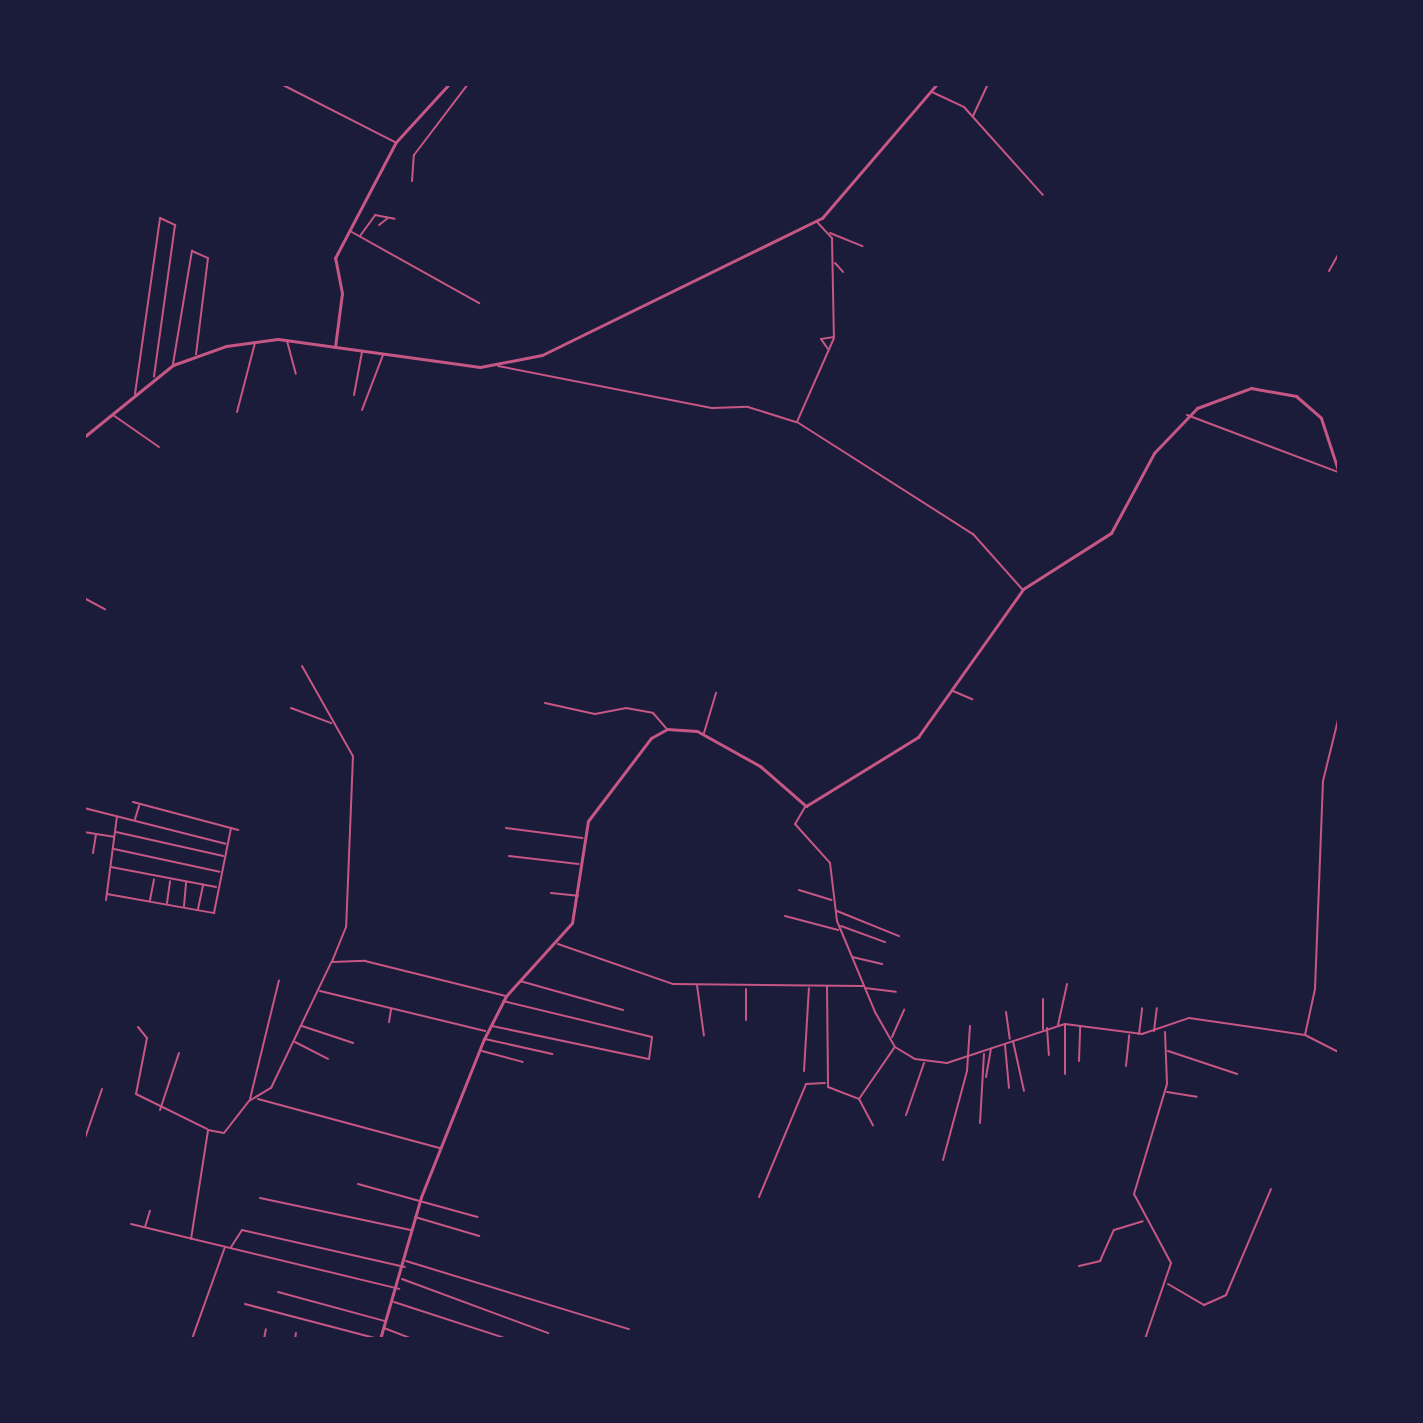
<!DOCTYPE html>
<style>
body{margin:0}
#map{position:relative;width:1423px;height:1423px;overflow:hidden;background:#1b1b3a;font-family:"Archivo Narrow",sans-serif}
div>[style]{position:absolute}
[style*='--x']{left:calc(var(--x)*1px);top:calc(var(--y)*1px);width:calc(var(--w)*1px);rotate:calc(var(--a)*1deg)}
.minor>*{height:2px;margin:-1px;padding:0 1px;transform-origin:1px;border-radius:1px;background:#c65784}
.tertiary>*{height:3px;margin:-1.5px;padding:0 1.5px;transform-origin:1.5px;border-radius:1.5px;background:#c65784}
span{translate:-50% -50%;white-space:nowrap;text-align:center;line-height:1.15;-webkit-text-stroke:6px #1b1b3a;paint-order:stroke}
.frame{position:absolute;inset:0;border:86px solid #1b1b3a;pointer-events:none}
</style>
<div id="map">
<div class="minor">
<i style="--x:281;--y:84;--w:128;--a:27"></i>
<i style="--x:932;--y:92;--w:35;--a:25"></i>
<i style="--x:964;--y:107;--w:118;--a:48.1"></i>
<i style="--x:973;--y:116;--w:35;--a:-65"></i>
<i style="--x:412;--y:181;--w:26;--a:-86"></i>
<i style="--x:414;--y:155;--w:89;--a:-52.7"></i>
<i style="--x:817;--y:222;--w:22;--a:47"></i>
<i style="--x:832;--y:238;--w:100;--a:88.9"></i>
<i style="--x:834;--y:338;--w:92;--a:113.8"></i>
<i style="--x:797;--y:422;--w:209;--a:32.5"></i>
<i style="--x:973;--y:534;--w:74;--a:48.3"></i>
<i style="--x:379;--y:225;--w:11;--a:-38"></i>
<i style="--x:350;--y:231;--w:148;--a:29.2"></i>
<i style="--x:830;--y:233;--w:35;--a:22"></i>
<i style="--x:360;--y:236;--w:26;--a:-54"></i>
<i style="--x:375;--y:215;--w:20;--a:11"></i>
<i style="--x:835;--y:263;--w:12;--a:48"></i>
<i style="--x:1329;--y:271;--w:21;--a:-61"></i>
<i style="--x:287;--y:341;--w:34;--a:75"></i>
<i style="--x:828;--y:349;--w:12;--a:-125"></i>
<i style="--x:821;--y:339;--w:12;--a:-9"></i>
<i style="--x:173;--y:364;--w:115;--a:-80.5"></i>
<i style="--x:192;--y:251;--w:17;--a:24"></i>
<i style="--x:208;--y:258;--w:97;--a:97.1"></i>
<i style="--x:498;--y:366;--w:219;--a:11.1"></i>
<i style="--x:713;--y:408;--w:35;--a:-2"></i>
<i style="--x:748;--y:407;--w:50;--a:17.4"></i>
<i style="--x:135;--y:394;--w:178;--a:-81.9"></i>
<i style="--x:160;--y:218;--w:17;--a:25"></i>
<i style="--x:175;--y:225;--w:153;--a:97.9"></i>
<i style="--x:354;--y:395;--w:44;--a:-79.5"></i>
<i style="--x:362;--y:410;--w:59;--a:-69.1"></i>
<i style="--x:237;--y:412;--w:71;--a:-75.4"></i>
<i style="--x:113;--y:415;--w:56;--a:34.8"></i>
<i style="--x:1187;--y:415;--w:161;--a:20.7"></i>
<i style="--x:1338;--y:556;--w:5;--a:-79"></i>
<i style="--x:84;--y:598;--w:24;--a:28"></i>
<i style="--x:302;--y:666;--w:103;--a:60.5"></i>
<i style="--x:353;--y:756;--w:171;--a:92.3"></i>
<i style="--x:346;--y:927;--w:38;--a:112"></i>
<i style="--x:332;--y:962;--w:33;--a:-2"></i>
<i style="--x:365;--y:961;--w:144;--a:14"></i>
<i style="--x:953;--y:691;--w:21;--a:23"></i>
<i style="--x:545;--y:703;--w:51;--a:12.4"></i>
<i style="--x:595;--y:714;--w:32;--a:-11"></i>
<i style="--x:626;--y:708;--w:27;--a:10"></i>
<i style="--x:653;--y:713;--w:20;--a:49"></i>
<i style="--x:291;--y:708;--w:43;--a:20.6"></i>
<i style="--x:704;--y:733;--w:42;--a:-73.3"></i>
<i style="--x:133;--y:802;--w:109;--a:14.9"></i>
<i style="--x:805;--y:807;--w:20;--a:120"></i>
<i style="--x:795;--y:824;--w:52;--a:48.1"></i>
<i style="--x:830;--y:863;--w:58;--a:83.1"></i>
<i style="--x:837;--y:921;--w:99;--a:67.3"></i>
<i style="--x:875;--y:1012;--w:40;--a:60.3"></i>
<i style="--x:895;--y:1047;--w:23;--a:31"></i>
<i style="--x:915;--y:1059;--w:32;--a:7"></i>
<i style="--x:947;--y:1063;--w:124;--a:-18.3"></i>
<i style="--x:1065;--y:1024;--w:78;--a:7.4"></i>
<i style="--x:1142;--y:1034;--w:50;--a:-18.8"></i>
<i style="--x:1189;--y:1018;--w:117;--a:8.3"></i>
<i style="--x:1305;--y:1035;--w:47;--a:-77.7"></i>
<i style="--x:1315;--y:989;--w:208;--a:-87.8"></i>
<i style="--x:1323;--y:781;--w:67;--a:-76.2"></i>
<i style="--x:84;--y:808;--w:146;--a:14.2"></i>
<i style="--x:135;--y:819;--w:14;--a:-73"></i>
<i style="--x:506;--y:828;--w:77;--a:7.5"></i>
<i style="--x:84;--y:832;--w:30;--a:9"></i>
<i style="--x:116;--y:832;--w:110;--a:12.6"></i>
<i style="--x:114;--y:849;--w:108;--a:12.2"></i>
<i style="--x:93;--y:853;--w:19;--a:-81"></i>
<i style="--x:509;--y:856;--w:70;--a:6.5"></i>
<i style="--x:111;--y:867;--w:107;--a:10.8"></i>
<i style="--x:799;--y:890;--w:34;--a:17"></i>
<i style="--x:551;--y:893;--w:27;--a:6"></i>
<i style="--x:107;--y:894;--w:109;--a:10.1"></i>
<i style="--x:214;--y:913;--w:87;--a:-78.7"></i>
<i style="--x:106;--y:900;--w:84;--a:-82.5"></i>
<i style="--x:150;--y:900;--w:21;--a:-79"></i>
<i style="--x:167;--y:903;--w:22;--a:-82"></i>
<i style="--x:184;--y:906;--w:24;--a:-85"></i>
<i style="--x:198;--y:909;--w:25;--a:-78"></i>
<i style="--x:837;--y:911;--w:67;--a:22"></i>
<i style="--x:785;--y:916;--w:55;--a:14.8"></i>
<i style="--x:841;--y:926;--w:47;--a:20"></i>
<i style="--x:558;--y:944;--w:122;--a:19.2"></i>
<i style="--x:673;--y:984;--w:190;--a:0.6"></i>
<i style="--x:852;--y:957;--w:31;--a:13"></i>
<i style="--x:520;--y:981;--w:107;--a:15.7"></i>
<i style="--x:697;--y:985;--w:51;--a:82.2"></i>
<i style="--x:827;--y:986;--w:101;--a:89.4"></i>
<i style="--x:828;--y:1087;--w:33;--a:21"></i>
<i style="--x:859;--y:1099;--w:62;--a:-55.5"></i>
<i style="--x:865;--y:988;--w:31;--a:7"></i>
<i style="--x:320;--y:991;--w:170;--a:13.6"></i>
<i style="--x:1006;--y:1012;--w:27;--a:82"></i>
<i style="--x:746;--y:1020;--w:31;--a:-90"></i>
<i style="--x:389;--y:1022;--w:13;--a:-81"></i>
<i style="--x:1065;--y:1024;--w:50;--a:90"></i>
<i style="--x:1058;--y:1025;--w:42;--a:-77.6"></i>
<i style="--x:302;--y:1026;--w:54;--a:18.4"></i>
<i style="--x:492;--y:1026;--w:160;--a:11.9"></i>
<i style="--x:649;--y:1059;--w:22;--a:-82"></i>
<i style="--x:652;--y:1037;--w:153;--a:-166.4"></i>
<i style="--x:138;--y:1027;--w:14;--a:51"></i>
<i style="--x:147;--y:1038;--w:57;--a:101.1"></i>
<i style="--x:136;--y:1094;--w:79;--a:26.2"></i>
<i style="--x:1047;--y:1028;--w:27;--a:86"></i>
<i style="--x:1043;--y:1029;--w:30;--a:-90"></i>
<i style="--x:1154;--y:1031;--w:23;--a:-83"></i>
<i style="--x:1139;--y:1034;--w:26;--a:-83"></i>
<i style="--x:1305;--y:1035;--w:38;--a:27"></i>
<i style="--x:892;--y:1037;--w:30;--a:-66"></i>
<i style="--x:485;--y:1039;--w:69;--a:12.6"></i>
<i style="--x:1013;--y:1041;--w:51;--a:77.6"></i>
<i style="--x:295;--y:1042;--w:37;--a:27"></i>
<i style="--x:1005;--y:1045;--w:43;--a:84.7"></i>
<i style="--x:482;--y:1051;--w:42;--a:15"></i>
<i style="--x:1168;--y:1051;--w:73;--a:18.4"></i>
<i style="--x:1079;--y:1061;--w:35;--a:-88"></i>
<i style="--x:1126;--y:1066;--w:31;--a:-84"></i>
<i style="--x:804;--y:1071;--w:83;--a:-86.6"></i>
<i style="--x:986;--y:1077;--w:28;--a:-80"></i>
<i style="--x:1167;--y:1092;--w:30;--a:9"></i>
<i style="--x:250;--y:1099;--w:122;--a:-76.3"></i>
<i style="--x:258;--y:1099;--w:188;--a:15.1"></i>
<i style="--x:859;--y:1099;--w:30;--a:62"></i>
<i style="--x:160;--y:1110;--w:60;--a:-71.6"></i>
<i style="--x:906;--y:1115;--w:55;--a:-70.9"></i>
<i style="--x:980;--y:1123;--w:69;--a:-86.7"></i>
<i style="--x:84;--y:1141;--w:55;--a:-70.9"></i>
<i style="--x:943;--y:1160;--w:92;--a:-74.9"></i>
<i style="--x:967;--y:1071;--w:45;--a:-86.2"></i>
<i style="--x:358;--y:1184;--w:124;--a:15.4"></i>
<i style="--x:759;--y:1197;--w:122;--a:-67.4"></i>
<i style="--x:806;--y:1084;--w:19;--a:-3"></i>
<i style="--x:260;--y:1198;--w:154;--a:12"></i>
<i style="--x:415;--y:1217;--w:67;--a:16.5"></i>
<i style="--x:131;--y:1224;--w:276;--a:13.6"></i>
<i style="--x:145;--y:1227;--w:17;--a:-73"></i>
<i style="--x:191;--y:1239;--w:110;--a:-81.1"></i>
<i style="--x:208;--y:1130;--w:16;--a:11"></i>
<i style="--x:224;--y:1133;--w:41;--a:-52"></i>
<i style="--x:249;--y:1101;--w:26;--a:-31"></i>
<i style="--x:271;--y:1088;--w:139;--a:-64.4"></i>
<i style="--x:231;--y:1247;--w:20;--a:-57"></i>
<i style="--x:242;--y:1230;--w:167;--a:12.8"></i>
<i style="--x:406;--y:1261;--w:233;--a:17"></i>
<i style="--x:1079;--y:1266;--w:22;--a:-13"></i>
<i style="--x:1100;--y:1261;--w:34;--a:-66"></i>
<i style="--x:1114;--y:1230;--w:30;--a:-17"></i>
<i style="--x:402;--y:1279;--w:156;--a:20.3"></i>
<i style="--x:1168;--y:1284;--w:42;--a:30.3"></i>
<i style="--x:1204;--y:1305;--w:24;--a:-24"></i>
<i style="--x:1226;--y:1295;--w:115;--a:-67"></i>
<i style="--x:278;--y:1292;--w:111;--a:15.2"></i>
<i style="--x:394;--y:1302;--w:120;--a:18"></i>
<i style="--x:245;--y:1304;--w:138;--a:14.7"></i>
<i style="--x:384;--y:1328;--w:31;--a:21"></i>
<i style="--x:192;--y:1339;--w:98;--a:-70.3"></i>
<i style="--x:264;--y:1339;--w:10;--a:-79"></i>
<i style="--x:295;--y:1339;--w:6;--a:-81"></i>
<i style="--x:1145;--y:1339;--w:80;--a:-71.1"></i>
<i style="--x:1171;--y:1263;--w:78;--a:-118.2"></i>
<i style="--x:1134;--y:1194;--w:115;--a:-73.3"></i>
<i style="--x:1167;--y:1084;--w:52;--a:-92.2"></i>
</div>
<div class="tertiary">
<i style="--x:335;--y:347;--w:54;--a:-82.6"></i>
<i style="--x:342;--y:293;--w:36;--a:-101"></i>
<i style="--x:335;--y:258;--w:131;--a:-62.3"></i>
<i style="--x:396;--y:142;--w:79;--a:-47.6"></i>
<i style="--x:84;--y:437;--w:114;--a:-39"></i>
<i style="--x:173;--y:365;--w:56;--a:-19.7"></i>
<i style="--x:226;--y:346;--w:52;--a:-7.7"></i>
<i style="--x:278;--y:339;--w:204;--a:7.9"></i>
<i style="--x:480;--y:367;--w:63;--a:-11"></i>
<i style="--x:542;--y:355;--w:312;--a:-26.1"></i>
<i style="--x:822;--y:218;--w:177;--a:-49.4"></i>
<i style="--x:380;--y:1339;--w:148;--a:-73.9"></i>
<i style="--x:421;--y:1197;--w:170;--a:-68.3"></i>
<i style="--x:484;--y:1039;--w:48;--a:-62.9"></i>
<i style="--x:506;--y:996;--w:98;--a:-47.9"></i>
<i style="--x:572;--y:923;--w:103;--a:-81.1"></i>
<i style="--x:588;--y:821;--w:104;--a:-52.8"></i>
<i style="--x:651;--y:738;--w:18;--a:-29"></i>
<i style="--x:667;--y:729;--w:30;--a:4"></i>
<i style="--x:697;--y:731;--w:72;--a:29.1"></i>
<i style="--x:760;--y:766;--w:61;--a:41"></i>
<i style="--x:806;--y:806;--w:132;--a:-31.6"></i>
<i style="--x:918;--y:737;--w:181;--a:-54.6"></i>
<i style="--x:1023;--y:589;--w:104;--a:-32.5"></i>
<i style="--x:1111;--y:533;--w:91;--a:-61.7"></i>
<i style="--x:1154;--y:453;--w:62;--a:-46.3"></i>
<i style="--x:1197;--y:408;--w:58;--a:-20.3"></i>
<i style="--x:1251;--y:388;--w:46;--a:10.1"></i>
<i style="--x:1296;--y:396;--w:33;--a:41"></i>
<i style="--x:1321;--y:418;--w:58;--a:71.9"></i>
</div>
<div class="frame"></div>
</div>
